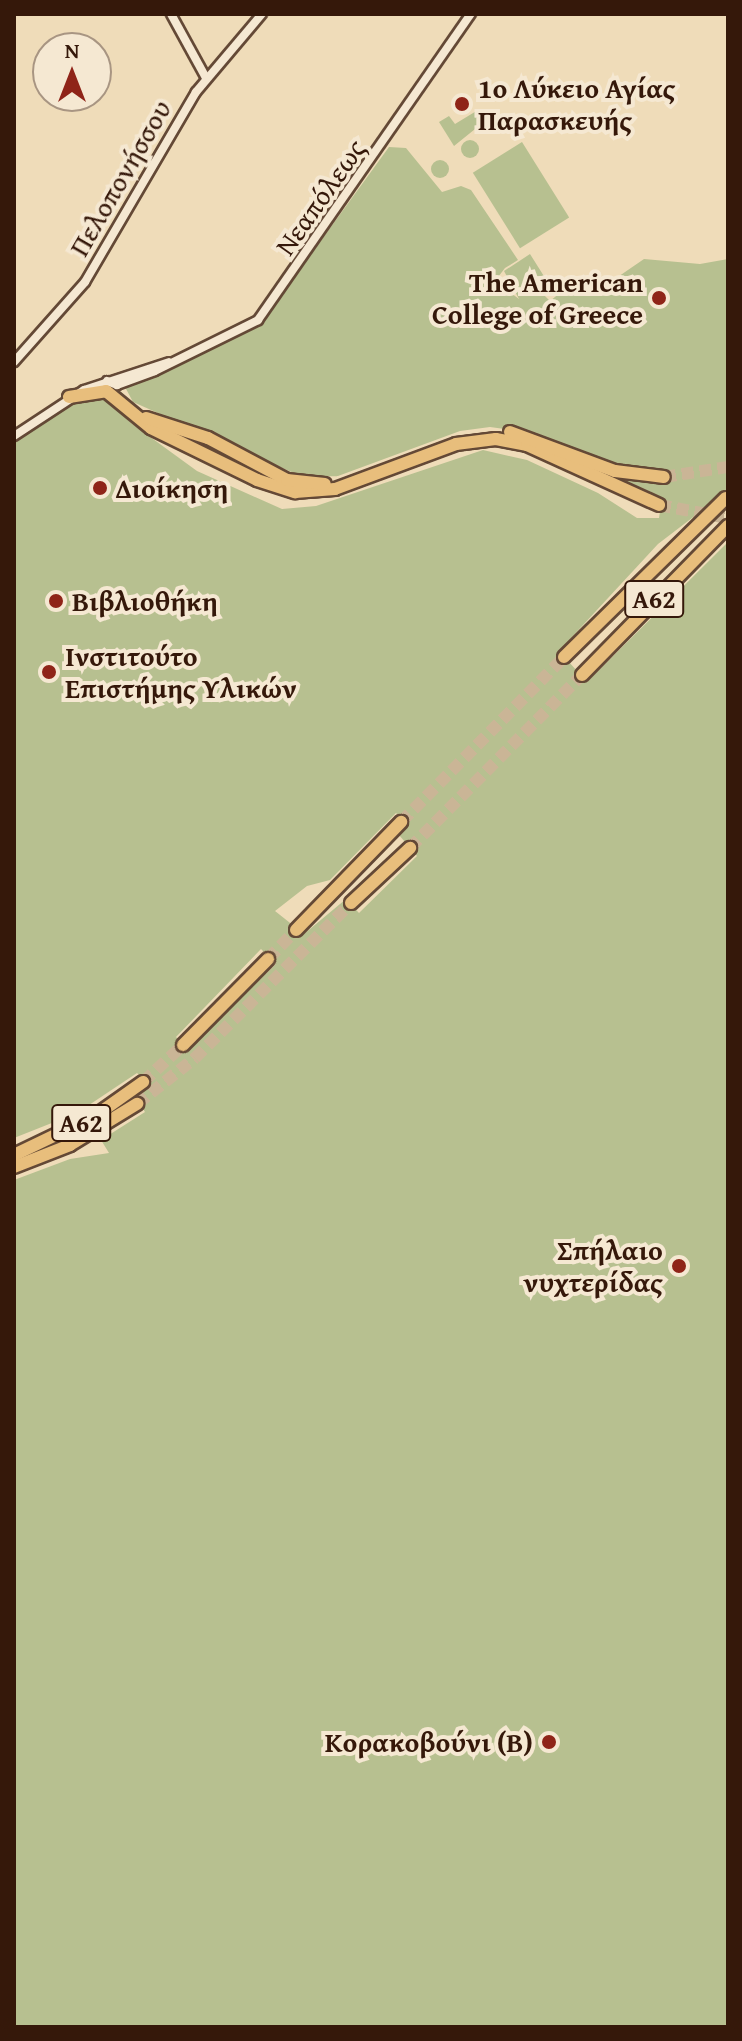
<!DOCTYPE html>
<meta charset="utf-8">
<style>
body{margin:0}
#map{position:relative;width:742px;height:2041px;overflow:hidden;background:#efdcb9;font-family:"Gentium Book Plus",serif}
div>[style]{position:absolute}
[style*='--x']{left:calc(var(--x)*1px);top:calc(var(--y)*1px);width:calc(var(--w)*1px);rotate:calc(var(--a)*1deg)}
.green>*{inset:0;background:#b7c090;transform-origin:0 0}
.round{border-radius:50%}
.motorway-tunnel>*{height:12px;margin-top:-6px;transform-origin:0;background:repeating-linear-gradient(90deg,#cab596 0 12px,transparent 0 18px)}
.roads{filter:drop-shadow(2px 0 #644936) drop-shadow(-2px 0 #644936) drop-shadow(0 2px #644936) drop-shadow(0 -2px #644936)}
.tertiary>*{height:8px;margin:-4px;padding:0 4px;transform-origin:4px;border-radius:4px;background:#f5e8d2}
.motorway>*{height:12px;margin:-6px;padding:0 6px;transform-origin:6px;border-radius:6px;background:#e8be7c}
.dots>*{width:22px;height:22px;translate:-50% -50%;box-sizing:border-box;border:4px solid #f5e8d2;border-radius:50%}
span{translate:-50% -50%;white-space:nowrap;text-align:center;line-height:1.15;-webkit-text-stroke:8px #f5e8d2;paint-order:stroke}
.shield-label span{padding:2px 6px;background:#f5e8d2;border:2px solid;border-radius:6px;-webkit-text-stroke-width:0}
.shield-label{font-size:26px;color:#35180a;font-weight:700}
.poi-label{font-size:28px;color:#35180a;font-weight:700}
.left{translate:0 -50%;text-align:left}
.right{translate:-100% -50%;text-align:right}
.street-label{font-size:28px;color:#35180a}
.frame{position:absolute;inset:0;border:16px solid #35180a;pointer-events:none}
.north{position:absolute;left:32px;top:32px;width:80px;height:80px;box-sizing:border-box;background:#f5e8d2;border:2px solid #a89582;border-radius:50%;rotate:0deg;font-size:22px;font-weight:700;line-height:32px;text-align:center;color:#35180a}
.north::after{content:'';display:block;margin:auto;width:28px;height:36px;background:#8f2418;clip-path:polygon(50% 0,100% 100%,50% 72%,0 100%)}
</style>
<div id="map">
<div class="green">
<i style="clip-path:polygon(478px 110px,485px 121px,454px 146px,439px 122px,449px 116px,455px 124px)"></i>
<i class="round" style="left:461px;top:140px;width:18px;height:18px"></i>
<i style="left:522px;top:142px;width:89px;height:58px;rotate:58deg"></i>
<i style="clip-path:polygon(evenodd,389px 147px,406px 148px,442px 192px,461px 186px,471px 190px,518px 260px,505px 268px,495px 281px,519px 299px,504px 271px,530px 254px,547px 281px,537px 288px,550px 301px,571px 284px,609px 283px,644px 259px,700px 264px,728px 259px,728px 501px,709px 505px,658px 544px,559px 651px,587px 682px,728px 542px,728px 2027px,14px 2027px,14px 1180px,70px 1159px,109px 1153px,101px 1140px,145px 1112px,136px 1098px,150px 1086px,137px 1073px,77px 1113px,14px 1138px,14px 441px,74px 401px,101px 393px,131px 423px,197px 471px,282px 509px,316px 506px,483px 450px,527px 460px,598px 493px,637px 518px,659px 518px,662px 498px,601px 471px,666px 482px,665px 470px,621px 468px,528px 432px,490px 427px,460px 431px,338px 476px,303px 477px,133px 402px,124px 385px,264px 319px,389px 147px,396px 813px,409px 824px,399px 835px,417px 856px,359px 913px,346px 899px,304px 934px,275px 911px,307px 886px,330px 880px,396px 813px,389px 147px,261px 949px,276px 964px,188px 1049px,176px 1037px,261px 949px)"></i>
<i class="round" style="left:431px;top:160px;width:18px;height:18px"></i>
</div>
<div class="motorway-tunnel">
<i style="--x:664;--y:477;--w:65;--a:-8.9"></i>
<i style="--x:659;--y:505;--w:70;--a:10.7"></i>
<i style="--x:401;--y:822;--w:232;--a:-45.3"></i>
<i style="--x:410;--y:848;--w:244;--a:-45.2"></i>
<i style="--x:268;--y:959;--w:40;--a:-46"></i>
<i style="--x:143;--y:1082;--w:54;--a:-42.8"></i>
<i style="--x:137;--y:1104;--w:74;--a:-38.4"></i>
<i style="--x:195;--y:1058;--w:220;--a:-44.8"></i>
</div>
<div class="roads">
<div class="tertiary">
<i style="--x:171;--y:14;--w:73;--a:61.3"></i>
<i style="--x:14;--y:362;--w:107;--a:-48.4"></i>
<i style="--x:85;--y:282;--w:220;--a:-59.7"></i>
<i style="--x:196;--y:92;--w:102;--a:-49.8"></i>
<i style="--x:107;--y:381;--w:11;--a:22"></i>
<i style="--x:117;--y:385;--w:40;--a:-20.2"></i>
<i style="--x:155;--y:371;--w:115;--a:-26.3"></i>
<i style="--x:258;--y:320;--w:373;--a:-55.2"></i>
<i style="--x:14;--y:436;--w:84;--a:-33.3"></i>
<i style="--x:84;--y:390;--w:89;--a:-18.2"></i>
</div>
<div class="motorway">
<i style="--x:69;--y:397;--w:37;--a:-9"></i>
<i style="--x:106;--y:391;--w:58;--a:39.4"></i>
<i style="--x:151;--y:428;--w:118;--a:26.1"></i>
<i style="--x:257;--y:480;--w:40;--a:18"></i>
<i style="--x:295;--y:492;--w:40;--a:-4.3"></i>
<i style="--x:335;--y:489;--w:129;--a:-20.4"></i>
<i style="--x:456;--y:444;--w:40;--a:-7.1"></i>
<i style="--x:496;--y:439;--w:32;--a:11"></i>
<i style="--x:527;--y:445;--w:145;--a:24.4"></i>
<i style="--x:146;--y:418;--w:65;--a:17.9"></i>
<i style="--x:208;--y:438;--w:89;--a:28"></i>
<i style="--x:287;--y:480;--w:38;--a:6"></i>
<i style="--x:510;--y:432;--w:112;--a:20.4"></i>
<i style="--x:615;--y:471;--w:49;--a:7"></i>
<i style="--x:564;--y:657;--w:227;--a:-44.5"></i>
<i style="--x:582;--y:675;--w:209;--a:-45.6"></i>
<i style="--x:351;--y:903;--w:81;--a:-43"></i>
<i style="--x:296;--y:930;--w:151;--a:-45.8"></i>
<i style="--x:183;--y:1045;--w:121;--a:-45.3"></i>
<i style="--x:14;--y:1155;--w:90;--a:-25.7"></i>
<i style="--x:95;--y:1116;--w:59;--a:-35.3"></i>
<i style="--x:14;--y:1167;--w:60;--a:-21.4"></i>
<i style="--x:70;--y:1145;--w:79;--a:-31.5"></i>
</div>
</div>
<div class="dots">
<i style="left:462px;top:104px;background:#8f2418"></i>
<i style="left:659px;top:298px;background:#8f2418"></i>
<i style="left:100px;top:488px;background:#8f2418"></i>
<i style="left:56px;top:601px;background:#8f2418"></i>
<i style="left:49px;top:672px;background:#8f2418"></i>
<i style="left:679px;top:1266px;background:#8f2418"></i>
<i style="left:549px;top:1742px;background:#8f2418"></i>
</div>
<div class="shield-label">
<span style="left:654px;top:599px">Α62</span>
<span style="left:81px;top:1123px">Α62</span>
</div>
<div class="poi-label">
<span class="left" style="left:478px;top:104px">1ο Λύκειο Αγίας<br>Παρασκευής</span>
<span class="right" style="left:643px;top:298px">The American<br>College of Greece</span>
<span class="left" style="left:116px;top:488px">Διοίκηση</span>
<span class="left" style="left:72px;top:601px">Βιβλιοθήκη</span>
<span class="left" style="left:65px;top:672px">Ινστιτούτο<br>Επιστήμης Υλικών</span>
<span class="right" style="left:663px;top:1266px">Σπήλαιο<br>νυχτερίδας</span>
<span class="right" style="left:533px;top:1742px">Κορακοβούνι (Β)</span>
</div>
<div class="street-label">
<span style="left:120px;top:178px;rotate:-60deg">Πελοπονήσσου</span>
<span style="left:320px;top:197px;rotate:-55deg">Νεαπόλεως</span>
</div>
<div class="frame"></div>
<div class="north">N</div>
</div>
